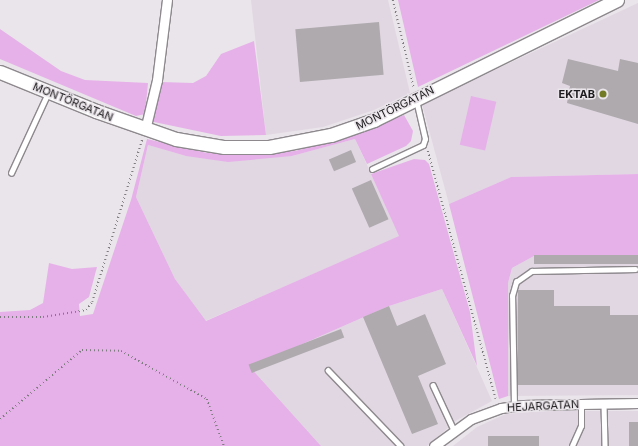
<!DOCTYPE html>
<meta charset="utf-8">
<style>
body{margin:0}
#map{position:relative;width:638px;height:446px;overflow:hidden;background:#eae5ea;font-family:Inter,sans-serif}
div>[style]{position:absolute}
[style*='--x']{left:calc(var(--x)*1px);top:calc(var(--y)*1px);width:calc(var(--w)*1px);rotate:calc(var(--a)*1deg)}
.built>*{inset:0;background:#e1d7e2}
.green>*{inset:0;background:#e6b1e9;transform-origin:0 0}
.building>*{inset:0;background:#aeaaae;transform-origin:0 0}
.path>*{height:1.5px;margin-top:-0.75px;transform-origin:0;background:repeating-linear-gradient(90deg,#7f7c7f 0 1px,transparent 0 4px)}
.roads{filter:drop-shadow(1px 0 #8d898d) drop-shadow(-1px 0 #8d898d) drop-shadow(0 1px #8d898d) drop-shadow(0 -1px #8d898d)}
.lane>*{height:4.5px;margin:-2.25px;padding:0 2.25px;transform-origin:2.25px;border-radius:2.25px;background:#fff}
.street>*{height:9px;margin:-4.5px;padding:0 4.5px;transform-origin:4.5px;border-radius:4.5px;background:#fff}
.secondary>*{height:13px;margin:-6.5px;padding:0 6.5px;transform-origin:6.5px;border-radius:6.5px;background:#fff}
.dots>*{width:11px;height:11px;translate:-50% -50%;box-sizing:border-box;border:2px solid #eae5ea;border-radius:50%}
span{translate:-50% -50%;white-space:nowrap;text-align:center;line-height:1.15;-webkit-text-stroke:3px #eae5ea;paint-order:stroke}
.poi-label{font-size:11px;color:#1d1b1d;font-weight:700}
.right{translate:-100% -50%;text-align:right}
.street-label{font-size:11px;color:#1d1b1d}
</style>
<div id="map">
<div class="built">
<i style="clip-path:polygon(251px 0,388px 0,410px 93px,374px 110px,323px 127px,266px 135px)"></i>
<i style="clip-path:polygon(638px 3px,638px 174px,511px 177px,449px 204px,422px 104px)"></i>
<i style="clip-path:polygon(355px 139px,400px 236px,205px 321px,175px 279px,136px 197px,148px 145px,186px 156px,292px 156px)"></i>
<i style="clip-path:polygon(638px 255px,638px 395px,508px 396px,508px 283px,512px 268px,534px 256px)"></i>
<i style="clip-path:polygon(442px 289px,492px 401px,457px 420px,427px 446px,321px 446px,250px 367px,389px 306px)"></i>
<i style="clip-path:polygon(546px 411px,638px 411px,638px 446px,453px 446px,477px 427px,506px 414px)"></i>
</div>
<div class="green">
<i style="clip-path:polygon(398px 0,599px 0,418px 87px)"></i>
<i style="clip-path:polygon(0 29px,61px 71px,85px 80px,148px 83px,145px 114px,136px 116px,0 59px)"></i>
<i style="clip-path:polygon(254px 41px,266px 135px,221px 136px,154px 122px,153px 115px,161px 82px,193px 83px,206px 76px,221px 54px)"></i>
<i style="left:471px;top:96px;width:26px;height:50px;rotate:13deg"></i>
<i style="clip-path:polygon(404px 115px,413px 131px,411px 141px,406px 146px,367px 164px,355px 139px,292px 156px,228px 162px,186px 156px,148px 145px,136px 197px,175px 279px,206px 321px,399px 236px,371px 174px,414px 159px,425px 160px,429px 164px,470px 312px,477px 366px,442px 289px,389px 306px,250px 367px,321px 446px,0 446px,0 312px,30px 310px,43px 303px,49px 263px,72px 269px,97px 267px,89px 297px,79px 304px,80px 316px,93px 314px,131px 200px,147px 139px,207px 153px,254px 154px,295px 151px,352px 136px)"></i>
<i style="clip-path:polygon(638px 174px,638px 255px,534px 256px,512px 268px,508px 283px,508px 396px,499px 399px,449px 204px,511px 177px)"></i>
</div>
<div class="building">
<i style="left:379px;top:22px;width:53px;height:84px;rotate:85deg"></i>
<i style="clip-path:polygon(568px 59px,618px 71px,620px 59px,638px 63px,638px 124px,567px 103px,570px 86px,562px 83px)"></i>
<i style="left:351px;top:150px;width:13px;height:24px;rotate:67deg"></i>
<i style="left:371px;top:180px;width:43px;height:21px;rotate:66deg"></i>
<i style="left:638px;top:255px;width:9px;height:104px;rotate:90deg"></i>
<i style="clip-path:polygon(518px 290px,554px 290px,554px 306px,610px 306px,610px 315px,638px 315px,638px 385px,517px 385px)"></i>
<i style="clip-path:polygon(389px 306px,397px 326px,425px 314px,446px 364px,418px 376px,438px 424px,412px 434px,363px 317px)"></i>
<i style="left:341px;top:329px;width:9px;height:99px;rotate:69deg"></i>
<i style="left:638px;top:422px;width:24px;height:9px;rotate:90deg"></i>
<i style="left:488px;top:436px;width:51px;height:10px"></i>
</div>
<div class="path">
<i style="--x:393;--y:0;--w:90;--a:76.6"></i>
<i style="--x:428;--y:151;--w:257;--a:74.7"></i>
<i style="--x:0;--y:317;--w:43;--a:0"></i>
<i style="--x:43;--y:317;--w:44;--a:-9.2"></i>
<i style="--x:86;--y:310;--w:10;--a:-53"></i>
<i style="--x:92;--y:302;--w:170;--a:-72.9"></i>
<i style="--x:0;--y:419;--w:107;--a:-40.1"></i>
<i style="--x:82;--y:350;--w:39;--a:1"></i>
<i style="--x:121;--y:351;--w:98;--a:29.2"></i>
<i style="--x:207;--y:399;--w:50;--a:70.1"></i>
</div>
<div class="roads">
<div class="lane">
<i style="--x:372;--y:169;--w:56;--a:-25.2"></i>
<i style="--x:423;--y:145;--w:6;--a:-72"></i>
<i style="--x:425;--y:139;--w:39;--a:-103"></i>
<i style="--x:11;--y:173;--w:88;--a:-65.2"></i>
<i style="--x:328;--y:370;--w:105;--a:46.2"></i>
<i style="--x:433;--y:385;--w:50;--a:65"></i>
<i style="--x:604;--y:404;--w:42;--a:88.6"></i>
<i style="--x:514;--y:406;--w:110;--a:-91"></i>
<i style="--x:512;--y:296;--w:15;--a:-74"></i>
<i style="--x:516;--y:282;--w:19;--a:-35"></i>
<i style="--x:532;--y:271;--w:103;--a:-1.1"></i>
<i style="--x:572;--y:446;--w:22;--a:-66"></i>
<i style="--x:581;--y:426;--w:22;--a:-90"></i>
</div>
<div class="street">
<i style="--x:145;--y:130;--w:51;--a:-76.5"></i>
<i style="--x:157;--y:80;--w:81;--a:-82.9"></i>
<i style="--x:434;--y:446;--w:46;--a:-36.1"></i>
<i style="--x:471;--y:419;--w:32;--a:-20"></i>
<i style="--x:501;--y:408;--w:22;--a:-8"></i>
<i style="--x:523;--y:405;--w:115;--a:-1"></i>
</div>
<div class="secondary">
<i style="--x:0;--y:72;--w:104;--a:22.1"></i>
<i style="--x:96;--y:111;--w:85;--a:19.3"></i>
<i style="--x:176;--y:139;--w:49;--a:9.5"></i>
<i style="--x:224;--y:147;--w:45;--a:0"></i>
<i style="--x:269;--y:147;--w:63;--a:-11"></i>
<i style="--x:331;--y:135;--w:46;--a:-19.2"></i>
<i style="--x:374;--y:120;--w:271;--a:-26.3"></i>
</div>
</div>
<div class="dots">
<i style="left:603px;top:94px;background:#727a25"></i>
</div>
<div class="poi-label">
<span class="right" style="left:595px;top:94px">EKTAB</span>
</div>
<div class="street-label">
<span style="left:73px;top:102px;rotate:22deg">MONTÖRGATAN</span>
<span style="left:395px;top:108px;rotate:-26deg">MONTÖRGATAN</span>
<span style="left:543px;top:406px;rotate:-3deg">HEJARGATAN</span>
</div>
</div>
